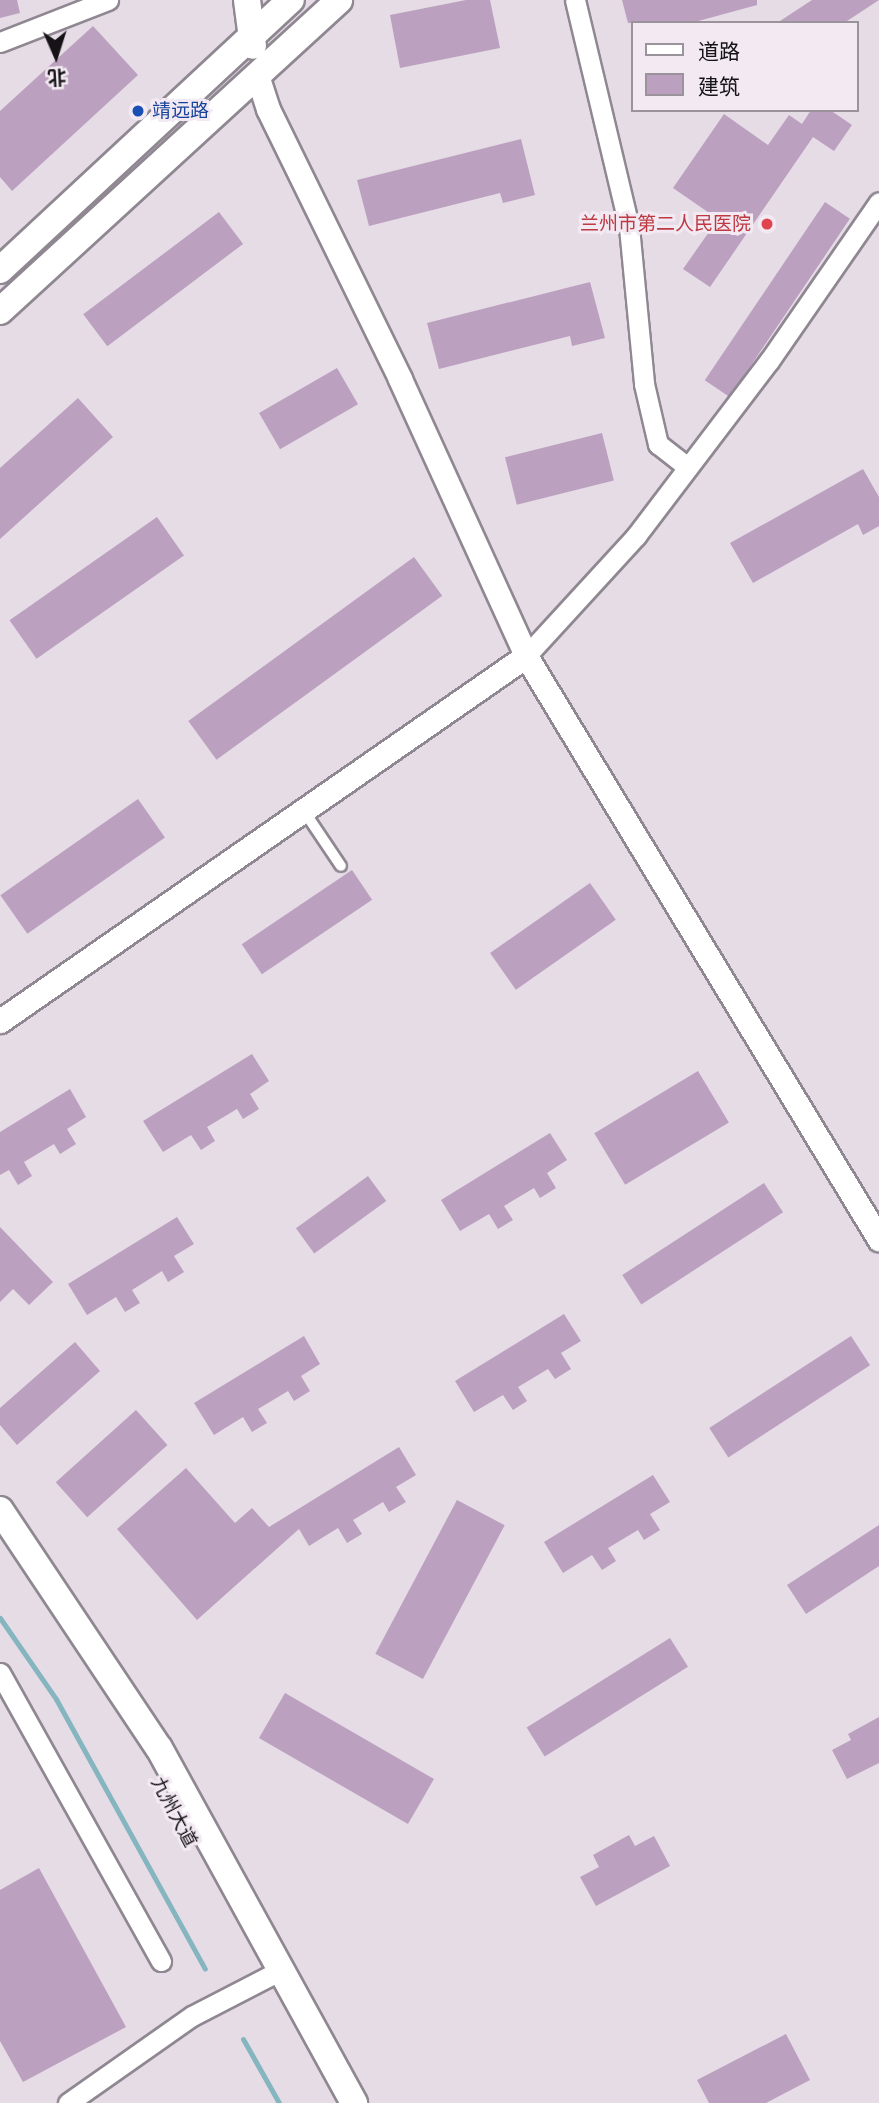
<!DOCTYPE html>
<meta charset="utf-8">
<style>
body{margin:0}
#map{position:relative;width:879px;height:2103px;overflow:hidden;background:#e5dce6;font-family:Montserrat,"Noto Sans SC",sans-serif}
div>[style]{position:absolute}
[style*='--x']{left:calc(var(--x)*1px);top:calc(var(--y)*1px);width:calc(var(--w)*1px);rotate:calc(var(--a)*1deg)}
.stream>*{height:5px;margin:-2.5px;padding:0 2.5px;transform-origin:2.5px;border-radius:2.5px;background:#85b5bf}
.building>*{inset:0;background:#bca0bf;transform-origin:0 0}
.roads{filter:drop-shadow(2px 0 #8f8791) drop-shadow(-2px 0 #8f8791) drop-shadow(0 2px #8f8791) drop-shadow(0 -2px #8f8791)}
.service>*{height:10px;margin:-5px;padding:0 5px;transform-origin:5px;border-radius:5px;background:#fff}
.minor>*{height:19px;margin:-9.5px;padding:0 9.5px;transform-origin:9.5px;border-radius:9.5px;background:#fff}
.tertiary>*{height:23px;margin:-11.5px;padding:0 11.5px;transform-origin:11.5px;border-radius:11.5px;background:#fff}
.secondary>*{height:26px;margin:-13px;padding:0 13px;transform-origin:13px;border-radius:13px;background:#fff}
.dots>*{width:19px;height:19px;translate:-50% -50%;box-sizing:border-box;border:4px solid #f2e9f3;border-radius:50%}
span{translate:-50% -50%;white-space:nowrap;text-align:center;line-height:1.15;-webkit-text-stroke:6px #f2e9f3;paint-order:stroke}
.transit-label{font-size:19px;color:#164399}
.left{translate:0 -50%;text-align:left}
.health-label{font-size:19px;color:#be3a42}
.right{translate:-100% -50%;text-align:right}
.street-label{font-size:19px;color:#161317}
.legend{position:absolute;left:631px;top:21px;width:228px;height:91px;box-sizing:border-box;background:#f2e9f3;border:2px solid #9a939b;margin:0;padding:9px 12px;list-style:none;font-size:21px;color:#161317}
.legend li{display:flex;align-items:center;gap:14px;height:35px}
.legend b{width:35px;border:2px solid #9a939b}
.north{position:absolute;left:21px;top:21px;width:70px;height:70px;-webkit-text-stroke:5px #f2e9f3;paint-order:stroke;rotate:177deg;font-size:19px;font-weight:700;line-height:28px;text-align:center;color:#161317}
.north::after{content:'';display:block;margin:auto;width:24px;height:32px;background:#161317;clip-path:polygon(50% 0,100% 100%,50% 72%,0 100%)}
</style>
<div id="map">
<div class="stream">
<i style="--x:0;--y:1618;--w:98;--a:55.3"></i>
<i style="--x:56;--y:1699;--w:308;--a:61.1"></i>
<i style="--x:243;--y:2039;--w:73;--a:60.6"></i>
</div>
<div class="building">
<i style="clip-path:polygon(0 0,17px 0,20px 13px,0 18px)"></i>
<i style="clip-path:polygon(466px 0,490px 0,500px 48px,400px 68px,390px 15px)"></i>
<i style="clip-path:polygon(622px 0,757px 0,757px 5px,691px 23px,628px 23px)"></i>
<i style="clip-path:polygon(812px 0,879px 0,844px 23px,777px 23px)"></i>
<i style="clip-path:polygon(93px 26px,138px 75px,12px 191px,0 177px,0 111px)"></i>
<i style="clip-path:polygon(811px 110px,830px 110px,852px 125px,834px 151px,813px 137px,710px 287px,683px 269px,718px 219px,673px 188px,724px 114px,768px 145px,789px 115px,802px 124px)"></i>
<i style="clip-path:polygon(521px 139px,535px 195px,503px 203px,500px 193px,369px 226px,357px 180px)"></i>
<i style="left:825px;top:202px;width:30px;height:215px;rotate:34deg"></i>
<i style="left:219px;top:212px;width:40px;height:170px;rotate:53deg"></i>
<i style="clip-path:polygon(590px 282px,605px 338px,572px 346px,570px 336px,439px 369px,427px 323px)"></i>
<i style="left:337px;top:368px;width:42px;height:90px;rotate:60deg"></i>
<i style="clip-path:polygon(78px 398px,113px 437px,0 539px,0 468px)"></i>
<i style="left:602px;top:433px;width:49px;height:100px;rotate:76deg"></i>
<i style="clip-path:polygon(863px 469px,879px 497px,879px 526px,863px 535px,858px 524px,753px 583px,730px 543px)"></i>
<i style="left:157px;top:517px;width:47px;height:180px;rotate:55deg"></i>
<i style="left:414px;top:557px;width:48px;height:279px;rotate:54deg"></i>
<i style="left:138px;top:799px;width:47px;height:168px;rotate:55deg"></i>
<i style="left:352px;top:870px;width:36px;height:133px;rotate:56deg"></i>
<i style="left:590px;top:883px;width:45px;height:122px;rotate:55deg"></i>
<i style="clip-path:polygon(252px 1054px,269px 1081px,250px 1094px,259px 1109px,243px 1119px,237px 1109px,207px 1127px,215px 1141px,201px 1150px,191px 1135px,163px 1152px,143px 1121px)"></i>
<i style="left:698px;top:1071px;width:60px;height:121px;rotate:59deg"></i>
<i style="clip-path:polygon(70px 1089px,86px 1117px,67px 1129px,76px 1144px,60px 1154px,54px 1144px,24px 1162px,32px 1176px,18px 1185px,9px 1170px,0 1175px,0 1132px)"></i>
<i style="clip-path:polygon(550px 1133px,567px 1160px,547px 1173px,556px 1188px,540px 1198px,534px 1188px,504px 1206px,513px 1220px,498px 1229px,489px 1214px,460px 1231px,441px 1200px)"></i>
<i style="left:368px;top:1176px;width:31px;height:89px;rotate:54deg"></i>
<i style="left:764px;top:1183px;width:35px;height:169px;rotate:57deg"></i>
<i style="clip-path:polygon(177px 1217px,194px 1244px,174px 1256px,184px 1272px,168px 1282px,162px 1271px,132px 1290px,140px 1303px,125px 1312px,116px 1297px,87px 1315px,68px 1284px)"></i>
<i style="clip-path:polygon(0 1227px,53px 1282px,29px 1305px,13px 1289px,0 1302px)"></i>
<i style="clip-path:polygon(564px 1314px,581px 1341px,561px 1353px,571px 1369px,555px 1379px,548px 1369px,518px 1387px,527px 1401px,513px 1410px,503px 1395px,474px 1412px,455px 1381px)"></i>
<i style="clip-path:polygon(304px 1336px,320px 1364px,301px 1376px,310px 1391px,294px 1401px,288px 1391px,258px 1409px,267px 1423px,252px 1432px,243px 1417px,214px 1435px,194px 1403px)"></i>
<i style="left:851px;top:1336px;width:35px;height:169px;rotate:57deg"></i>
<i style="clip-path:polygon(75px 1342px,100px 1371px,17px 1445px,0 1425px,0 1408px)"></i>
<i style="left:136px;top:1410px;width:47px;height:108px;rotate:48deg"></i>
<i style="clip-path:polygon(399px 1447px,416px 1475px,396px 1487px,406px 1502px,389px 1512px,383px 1502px,353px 1520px,362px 1534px,347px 1543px,338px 1528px,309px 1546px,299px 1529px,197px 1620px,117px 1529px,186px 1468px,235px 1523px,252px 1508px,269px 1527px)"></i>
<i style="clip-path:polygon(653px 1475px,670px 1502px,650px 1514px,660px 1530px,644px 1540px,638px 1530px,608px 1548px,616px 1561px,602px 1570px,592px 1555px,563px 1573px,544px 1542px)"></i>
<i style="left:457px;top:1500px;width:54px;height:174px;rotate:28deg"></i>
<i style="clip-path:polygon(879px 1525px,879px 1566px,806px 1614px,787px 1585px)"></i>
<i style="left:670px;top:1638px;width:34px;height:169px;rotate:58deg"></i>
<i style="left:285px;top:1693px;width:172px;height:52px;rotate:30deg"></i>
<i style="clip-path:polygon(879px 1717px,879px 1763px,847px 1779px,832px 1750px,851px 1740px,848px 1734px)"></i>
<i style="clip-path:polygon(629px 1835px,635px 1846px,654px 1836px,670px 1866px,596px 1906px,580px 1877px,599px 1867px,593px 1855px)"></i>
<i style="clip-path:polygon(39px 1868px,126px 2027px,23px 2082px,0 2041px,0 1890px)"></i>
<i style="clip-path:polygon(786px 2034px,810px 2080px,766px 2103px,709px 2103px,697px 2080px)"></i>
</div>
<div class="roads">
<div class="service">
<i style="--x:304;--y:811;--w:66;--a:56.1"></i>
</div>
<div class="minor">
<i style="--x:575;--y:0;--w:233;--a:76.6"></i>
<i style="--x:629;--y:227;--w:158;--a:84.5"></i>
<i style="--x:644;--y:384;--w:62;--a:76.9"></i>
<i style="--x:658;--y:444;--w:37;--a:38"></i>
<i style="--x:0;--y:42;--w:116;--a:-21.3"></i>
<i style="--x:526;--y:656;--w:163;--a:-47.5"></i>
<i style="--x:636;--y:536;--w:220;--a:-52.8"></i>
<i style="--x:769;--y:361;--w:193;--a:-55.3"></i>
<i style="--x:0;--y:1673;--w:330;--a:60.8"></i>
<i style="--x:68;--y:2103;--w:151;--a:-35.1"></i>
<i style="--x:192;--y:2016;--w:98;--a:-27.3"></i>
</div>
<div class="tertiary">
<i style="--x:257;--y:75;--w:36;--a:72"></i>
<i style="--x:268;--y:109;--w:301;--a:63.9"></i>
<i style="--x:400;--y:379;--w:304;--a:65.5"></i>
<i style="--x:526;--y:656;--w:682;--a:58.81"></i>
<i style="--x:0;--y:1021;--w:640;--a:-34.76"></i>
</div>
<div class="secondary">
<i style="--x:247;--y:0;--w:46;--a:82.6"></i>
<i style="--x:0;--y:270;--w:397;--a:-42.9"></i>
<i style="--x:0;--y:311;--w:460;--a:-42.5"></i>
<i style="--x:0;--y:1510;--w:286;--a:56.3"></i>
<i style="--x:159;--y:1748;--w:405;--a:61.2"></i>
</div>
</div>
<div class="dots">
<i style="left:138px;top:111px;background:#1a4fb4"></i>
<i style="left:767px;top:224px;background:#e0444e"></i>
</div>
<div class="transit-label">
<span class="left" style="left:152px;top:111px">靖远路</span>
</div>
<div class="health-label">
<span class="right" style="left:751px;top:224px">兰州市第二人民医院</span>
</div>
<div class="street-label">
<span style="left:174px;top:1812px;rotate:62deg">九州大道</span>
</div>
<ul class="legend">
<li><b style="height:9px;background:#fff"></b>道路</li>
<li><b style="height:19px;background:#bca0bf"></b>建筑</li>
</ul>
<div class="north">北</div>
</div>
